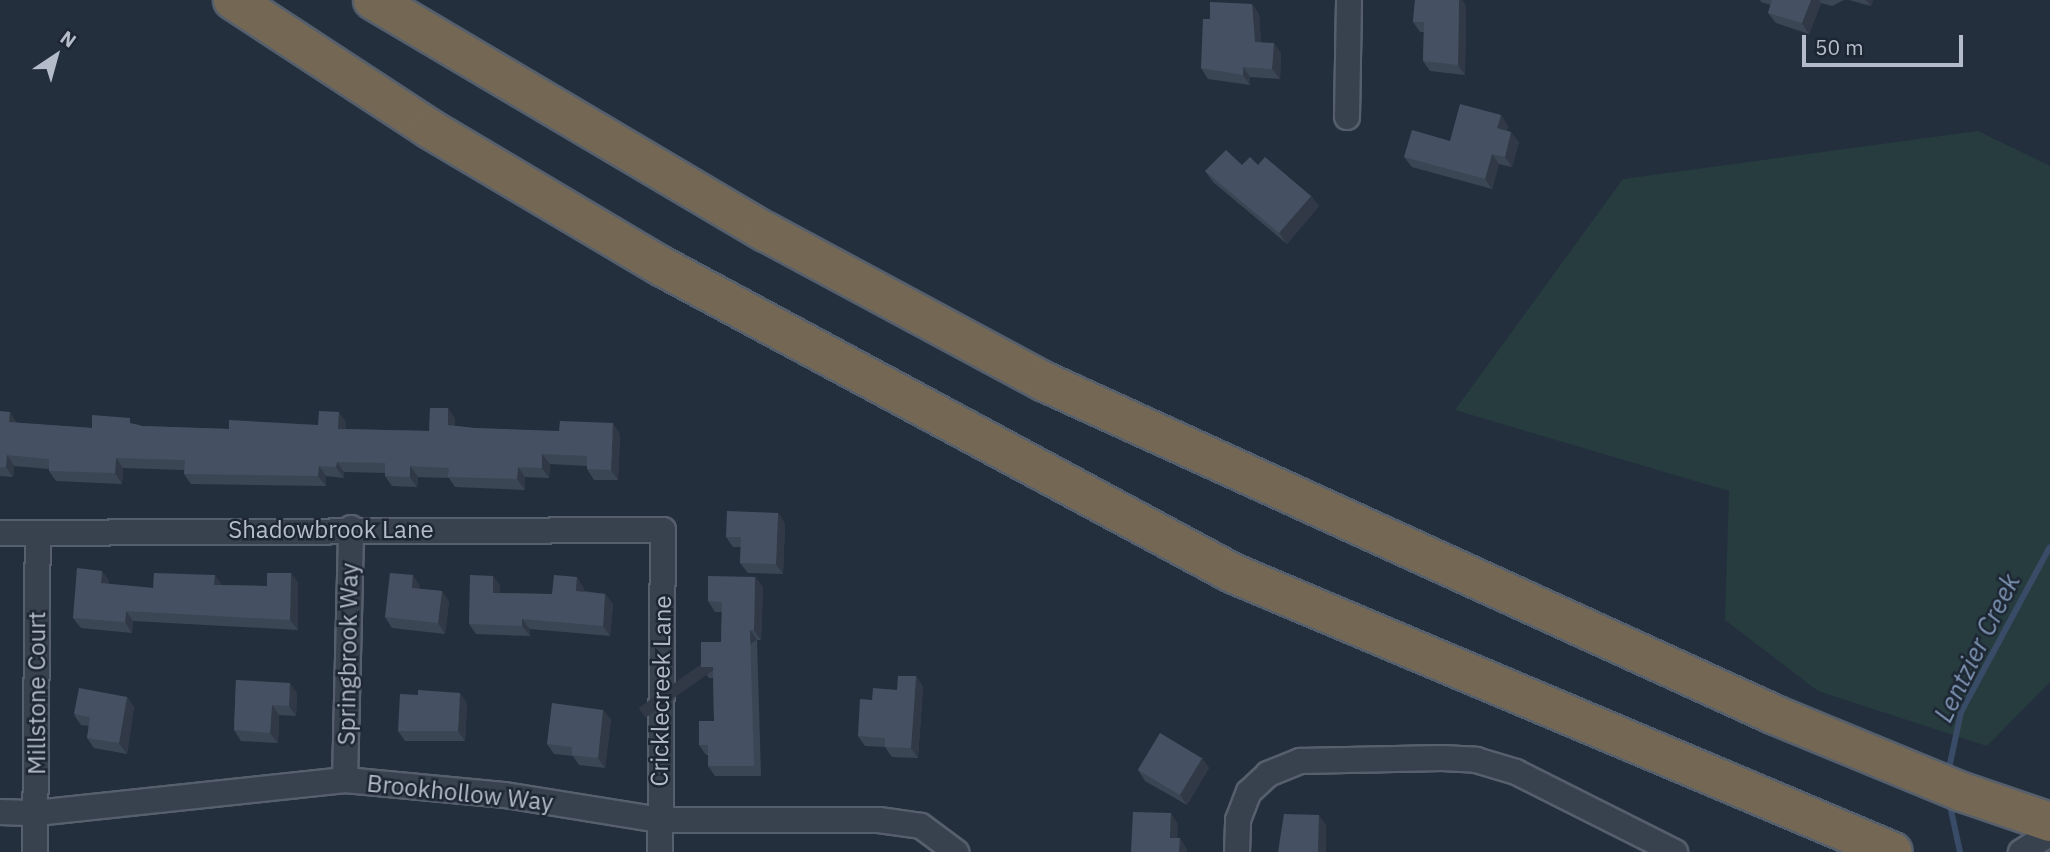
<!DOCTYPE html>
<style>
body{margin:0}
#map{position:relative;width:2050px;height:852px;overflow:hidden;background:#242f3e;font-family:"IBM Plex Sans",sans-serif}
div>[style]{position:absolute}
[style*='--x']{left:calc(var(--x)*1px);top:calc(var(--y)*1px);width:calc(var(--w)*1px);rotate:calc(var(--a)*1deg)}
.green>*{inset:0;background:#263c3f}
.stream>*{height:6px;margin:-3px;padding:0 3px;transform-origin:3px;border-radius:3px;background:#394c67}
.roads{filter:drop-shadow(2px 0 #565f6c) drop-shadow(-2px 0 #565f6c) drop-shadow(0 2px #565f6c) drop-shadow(0 -2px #565f6c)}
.minor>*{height:24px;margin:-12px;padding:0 12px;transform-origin:12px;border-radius:12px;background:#38414e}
.motorway>*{height:38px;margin:-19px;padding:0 19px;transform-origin:19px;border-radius:19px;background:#746855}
.wall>*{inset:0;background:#3b4654}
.shaded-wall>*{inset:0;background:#303945;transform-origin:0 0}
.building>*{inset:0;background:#455162;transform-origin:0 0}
span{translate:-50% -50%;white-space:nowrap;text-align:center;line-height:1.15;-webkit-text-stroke:5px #1d2633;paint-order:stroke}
.street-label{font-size:24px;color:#b4bcc9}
.water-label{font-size:26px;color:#7c92b1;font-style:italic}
.north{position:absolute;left:21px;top:21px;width:70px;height:70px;-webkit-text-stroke:5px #1d2633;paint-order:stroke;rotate:36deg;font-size:19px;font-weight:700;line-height:28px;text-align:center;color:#b4bcc9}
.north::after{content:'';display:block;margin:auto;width:24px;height:32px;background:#b4bcc9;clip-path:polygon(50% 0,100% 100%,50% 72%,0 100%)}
.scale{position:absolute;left:1802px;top:35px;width:161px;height:32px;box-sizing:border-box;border:4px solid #b4bcc9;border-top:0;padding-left:9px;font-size:21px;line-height:24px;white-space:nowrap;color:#b4bcc9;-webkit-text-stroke:5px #1d2633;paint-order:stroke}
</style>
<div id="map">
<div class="green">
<i style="clip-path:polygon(1978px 131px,2050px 166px,2050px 682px,1987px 746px,1818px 691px,1725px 620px,1729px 491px,1455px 410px,1623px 179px)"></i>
</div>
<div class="stream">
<i style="--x:1948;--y:773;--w:62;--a:-78"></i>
<i style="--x:1961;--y:712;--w:187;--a:-61.7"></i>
<i style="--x:1949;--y:801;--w:52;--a:77.8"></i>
</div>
<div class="roads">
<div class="minor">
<i style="--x:1347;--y:117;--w:117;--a:-89"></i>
<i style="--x:0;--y:533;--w:663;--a:-0.26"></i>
<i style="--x:663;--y:530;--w:322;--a:90.5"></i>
<i style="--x:345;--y:780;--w:252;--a:-88.6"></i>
<i style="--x:0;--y:812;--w:36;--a:2"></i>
<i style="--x:36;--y:813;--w:311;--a:-6.1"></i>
<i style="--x:345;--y:780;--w:161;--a:5.4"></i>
<i style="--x:505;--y:795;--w:156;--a:9.2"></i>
<i style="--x:659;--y:820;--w:220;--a:0"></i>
<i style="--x:879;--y:820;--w:42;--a:8.1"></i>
<i style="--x:921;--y:826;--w:44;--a:36.6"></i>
<i style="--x:35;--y:852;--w:318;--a:-89.5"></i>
<i style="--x:1237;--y:852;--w:32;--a:-88"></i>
<i style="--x:1238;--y:820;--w:30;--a:-69"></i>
<i style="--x:1249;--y:792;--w:26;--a:-43"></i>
<i style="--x:1268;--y:774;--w:35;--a:-22"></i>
<i style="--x:1300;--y:761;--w:142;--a:-1.2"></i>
<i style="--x:1442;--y:758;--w:34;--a:3"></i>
<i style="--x:1476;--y:760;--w:42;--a:16.7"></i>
<i style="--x:1516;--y:772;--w:178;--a:26.7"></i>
<i style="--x:2021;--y:852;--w:34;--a:-32"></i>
</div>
<div class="motorway">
<i style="--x:233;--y:0;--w:235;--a:33.2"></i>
<i style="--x:430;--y:129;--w:269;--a:30.7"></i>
<i style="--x:661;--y:266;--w:648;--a:28.26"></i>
<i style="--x:1232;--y:573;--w:717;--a:22.88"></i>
<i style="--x:373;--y:0;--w:456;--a:30.6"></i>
<i style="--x:766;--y:232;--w:317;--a:28.3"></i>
<i style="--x:1045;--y:382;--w:802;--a:24.52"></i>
<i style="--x:1775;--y:715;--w:202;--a:22.4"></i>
<i style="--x:1962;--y:792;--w:93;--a:18.8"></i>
</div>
</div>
<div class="wall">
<i style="clip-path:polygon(1415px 0,1462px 0,1466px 6px,1465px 75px,1430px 71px,1423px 61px,1424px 32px,1420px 32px,1413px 22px)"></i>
<i style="clip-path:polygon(1760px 0,1844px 0,1832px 6px,1821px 3px,1809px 34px,1776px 23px,1768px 13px,1771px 5px,1761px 2px)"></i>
<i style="clip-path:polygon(1849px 0,1873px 0,1871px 6px)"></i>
<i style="clip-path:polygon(1252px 4px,1259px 14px,1261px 43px,1281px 53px,1280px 79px,1250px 77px,1250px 85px,1208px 79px,1201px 68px,1210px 19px)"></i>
<i style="clip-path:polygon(1501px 115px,1508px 126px,1507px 131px,1519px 142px,1512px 167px,1499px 164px,1492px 189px,1412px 167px,1404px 157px,1450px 141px)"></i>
<i style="clip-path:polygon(1242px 165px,1311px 196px,1319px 206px,1287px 244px,1213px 182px,1205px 171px)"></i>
<i style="clip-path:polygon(448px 408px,455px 419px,455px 426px,474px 428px,620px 434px,618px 480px,594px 480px,587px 469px,587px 466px,550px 464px,549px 478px,525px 477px,525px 490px,455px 487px,449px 478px,418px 477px,417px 487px,392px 486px,385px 476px,385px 473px,344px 472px,344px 478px,326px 476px,326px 486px,191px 484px,184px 474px,184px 470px,123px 468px,122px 484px,56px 481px,49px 471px,49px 469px,14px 466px,13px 477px,0 476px,0 411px,17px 423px,92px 428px,135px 424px,142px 426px,229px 429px,318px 425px,346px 422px,346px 429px,429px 431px)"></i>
<i style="clip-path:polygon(778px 513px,785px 524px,783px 574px,748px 573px,740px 563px,741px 547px,733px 547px,726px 537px)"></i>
<i style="clip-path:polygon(102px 571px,109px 581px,109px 584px,153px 588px,222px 585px,267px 586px,291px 573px,298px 583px,298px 630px,133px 621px,132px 633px,81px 628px,73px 618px)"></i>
<i style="clip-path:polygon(493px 576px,500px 586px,500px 593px,552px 594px,584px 588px,584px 591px,605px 594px,613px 604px,610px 636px,530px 629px,530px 636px,476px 634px,469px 624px)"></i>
<i style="clip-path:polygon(755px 577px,763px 587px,761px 640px,757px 640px,761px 776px,715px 776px,708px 766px,708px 755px,706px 755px,699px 745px,714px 721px,713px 678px,709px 678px,701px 667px,721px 642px,722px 612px,715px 612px,708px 601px)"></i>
<i style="clip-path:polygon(420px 586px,420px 589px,442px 591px,449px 602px,445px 634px,392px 628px,385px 617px)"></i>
<i style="clip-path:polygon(916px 676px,923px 687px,918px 758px,892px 757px,885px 747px,865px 746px,858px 736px,872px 700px,897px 690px)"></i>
<i style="clip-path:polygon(236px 680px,297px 693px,296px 716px,279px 715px,278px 743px,241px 741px,234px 730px)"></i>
<i style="clip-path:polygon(418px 695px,467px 703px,465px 741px,405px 741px,398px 731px)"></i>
<i style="clip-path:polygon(127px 697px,134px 707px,127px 754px,94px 748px,87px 738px,89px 726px,81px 725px,74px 715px)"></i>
<i style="clip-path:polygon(603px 710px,611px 720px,605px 768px,579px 765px,573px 756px,554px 754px,547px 744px)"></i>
<i style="clip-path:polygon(1202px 758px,1209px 768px,1187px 805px,1145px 781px,1138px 770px)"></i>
</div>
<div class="shaded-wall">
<i style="clip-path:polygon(1459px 0,1462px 0,1466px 6px,1465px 75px,1458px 65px)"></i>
<i style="clip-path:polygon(1811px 0,1819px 0,1821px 3px,1809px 34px,1802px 23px)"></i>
<i style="clip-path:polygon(1866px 0,1873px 0,1871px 6px)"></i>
<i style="clip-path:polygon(1252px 4px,1259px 14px,1262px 53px,1255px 42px)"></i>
<i style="clip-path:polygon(1274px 43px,1281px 53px,1280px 79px,1272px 69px)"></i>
<i style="clip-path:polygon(1243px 67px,1250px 77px,1250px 85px,1243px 75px)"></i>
<i style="clip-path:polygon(1501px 115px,1508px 126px,1504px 139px,1497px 128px)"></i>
<i style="clip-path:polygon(1511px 132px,1519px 142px,1512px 167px,1505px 157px)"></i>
<i style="clip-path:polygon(1492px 154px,1499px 164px,1492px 189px,1485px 179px)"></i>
<i style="clip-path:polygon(1311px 196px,1319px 206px,1287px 244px,1279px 233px)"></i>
<i style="clip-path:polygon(448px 408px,455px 419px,455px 436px,448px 425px)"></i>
<i style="clip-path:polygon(10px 412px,17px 423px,9px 422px)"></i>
<i style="clip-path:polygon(339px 412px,346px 422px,346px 439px,338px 429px)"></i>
<i style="clip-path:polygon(613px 423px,620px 434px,618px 480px,611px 470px)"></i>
<i style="clip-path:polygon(542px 454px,550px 464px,549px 478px,542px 468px)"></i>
<i style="clip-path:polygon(7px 455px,14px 466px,13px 477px,6px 467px)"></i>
<i style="clip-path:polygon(116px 458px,123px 468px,122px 484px,115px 473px)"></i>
<i style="clip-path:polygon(337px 462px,344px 472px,344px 478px,336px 467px)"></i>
<i style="clip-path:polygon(319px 466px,326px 476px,326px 486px,318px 476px)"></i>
<i style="clip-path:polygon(410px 466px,418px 477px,417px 487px,410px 477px)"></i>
<i style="clip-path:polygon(518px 467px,525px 477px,525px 490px,517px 479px)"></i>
<i style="clip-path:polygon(778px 513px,785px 524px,783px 574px,776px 564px)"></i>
<i style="clip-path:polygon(102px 571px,109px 581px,108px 594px,101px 583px)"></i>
<i style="clip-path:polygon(291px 573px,298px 583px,298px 630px,290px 620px)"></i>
<i style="clip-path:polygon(215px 575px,222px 585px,214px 585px)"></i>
<i style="clip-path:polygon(413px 575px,420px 586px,419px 598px,412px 588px)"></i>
<i style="clip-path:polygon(493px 576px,500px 586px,500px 603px,493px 593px)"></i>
<i style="clip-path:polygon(577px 577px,584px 588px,583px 601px,576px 591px)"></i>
<i style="clip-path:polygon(755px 577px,763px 587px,761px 640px,754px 630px)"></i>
<i style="clip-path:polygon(442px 591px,449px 602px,445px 634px,438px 623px)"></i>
<i style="clip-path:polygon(605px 594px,613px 604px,610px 636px,603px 626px)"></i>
<i style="clip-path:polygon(126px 611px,133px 621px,132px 633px,125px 622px)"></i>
<i style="clip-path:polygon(522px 619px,530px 629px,530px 636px,522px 626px)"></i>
<i style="left:750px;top:630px;width:12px;height:136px;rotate:55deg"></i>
<i style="clip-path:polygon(916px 676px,923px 687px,918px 758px,911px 748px)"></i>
<i style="clip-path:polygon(290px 683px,297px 693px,296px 716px,289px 706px)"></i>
<i style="clip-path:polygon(460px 693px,467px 703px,465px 741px,458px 731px)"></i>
<i style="clip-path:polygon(127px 697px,134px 707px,127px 754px,119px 743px)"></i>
<i style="clip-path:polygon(272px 705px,279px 715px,278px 743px,270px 733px)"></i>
<i style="clip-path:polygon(603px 710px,611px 720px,605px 768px,598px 758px)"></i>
<i style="clip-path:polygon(1202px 758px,1209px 768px,1187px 805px,1180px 795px)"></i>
<i style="clip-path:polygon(1171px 813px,1178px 824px,1177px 848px,1170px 838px)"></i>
<i style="clip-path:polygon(1319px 815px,1326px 825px,1326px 852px,1318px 852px)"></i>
<i style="clip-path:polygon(1180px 838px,1187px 849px,1187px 852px,1179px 852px)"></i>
</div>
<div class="building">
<i style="clip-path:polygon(1415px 0,1459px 0,1458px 65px,1423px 61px,1424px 22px,1413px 22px)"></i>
<i style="clip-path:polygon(1772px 0,1811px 0,1802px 23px,1768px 13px)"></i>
<i style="clip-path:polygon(1210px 2px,1252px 4px,1255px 42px,1274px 43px,1272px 69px,1243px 67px,1243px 75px,1201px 68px,1203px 19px,1210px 19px)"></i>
<i style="clip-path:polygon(1460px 104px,1501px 115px,1497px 128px,1511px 132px,1505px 157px,1492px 154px,1485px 179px,1404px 157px,1412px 130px,1450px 141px)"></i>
<i style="clip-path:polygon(1226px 150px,1242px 165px,1250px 157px,1258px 165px,1265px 157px,1311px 196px,1279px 233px,1205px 171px)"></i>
<i style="clip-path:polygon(430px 408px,448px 408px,448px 425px,474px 428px,559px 431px,560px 421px,613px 423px,611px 470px,587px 469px,587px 456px,542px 454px,542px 468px,518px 467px,517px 479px,448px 477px,449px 468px,410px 466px,410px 477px,385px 476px,385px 463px,337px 462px,336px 467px,319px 466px,318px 476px,184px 474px,185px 460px,116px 458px,115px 473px,49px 471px,49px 459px,7px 455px,6px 467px,0 467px,0 411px,10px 412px,9px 422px,92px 428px,92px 415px,130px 418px,130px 423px,142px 426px,229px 429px,229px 420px,318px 425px,319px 411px,339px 412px,338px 429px,429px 431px)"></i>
<i style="clip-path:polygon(727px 511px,778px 513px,776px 564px,740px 563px,741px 537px,726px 537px)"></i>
<i style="clip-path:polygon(77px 568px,102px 571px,101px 583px,153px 588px,154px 573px,215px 575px,214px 585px,267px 586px,267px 573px,291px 573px,290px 620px,126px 611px,125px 622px,73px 618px)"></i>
<i style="clip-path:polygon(390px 573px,413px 575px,412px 588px,442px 591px,438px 623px,385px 617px)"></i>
<i style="clip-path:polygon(470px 575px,493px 576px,493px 593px,552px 594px,554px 575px,577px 577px,576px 591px,605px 594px,603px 626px,522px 619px,522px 626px,469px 624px)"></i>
<i style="clip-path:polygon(708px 576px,755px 577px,754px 630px,750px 630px,754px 766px,708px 766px,708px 745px,699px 745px,699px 721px,714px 721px,713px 667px,701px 667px,701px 642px,721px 642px,722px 602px,708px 601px)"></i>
<i style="clip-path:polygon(898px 676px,916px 676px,911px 748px,885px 747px,885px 738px,858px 736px,860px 699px,872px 700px,873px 688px,897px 690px)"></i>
<i style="clip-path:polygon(236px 680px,290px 683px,289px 706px,272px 705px,270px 733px,234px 730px)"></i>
<i style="clip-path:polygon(79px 688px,127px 697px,119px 743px,87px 738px,90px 717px,74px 714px)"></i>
<i style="clip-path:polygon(418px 690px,460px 693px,458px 731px,398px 731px,400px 694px,418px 695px)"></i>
<i style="clip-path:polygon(552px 703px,603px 710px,598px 758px,572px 755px,572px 747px,547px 744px)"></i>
<i style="left:1160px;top:733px;width:49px;height:43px;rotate:31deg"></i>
<i style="clip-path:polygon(1133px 812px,1171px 813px,1170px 838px,1180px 838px,1179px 852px,1131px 852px)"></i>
<i style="clip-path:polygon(1284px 814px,1319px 815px,1318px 852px,1278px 852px)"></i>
</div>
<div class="street-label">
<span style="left:331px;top:530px">Shadowbrook Lane</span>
<span style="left:348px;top:654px;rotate:-89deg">Springbrook Way</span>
<span style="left:661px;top:691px;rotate:-89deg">Cricklecreek Lane</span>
<span style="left:37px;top:693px;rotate:-90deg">Millstone Court</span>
<span style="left:460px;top:793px;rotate:6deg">Brookhollow Way</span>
</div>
<div class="water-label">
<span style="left:1977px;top:648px;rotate:-64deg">Lentzier Creek</span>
</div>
<div class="north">N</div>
<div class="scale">50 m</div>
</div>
